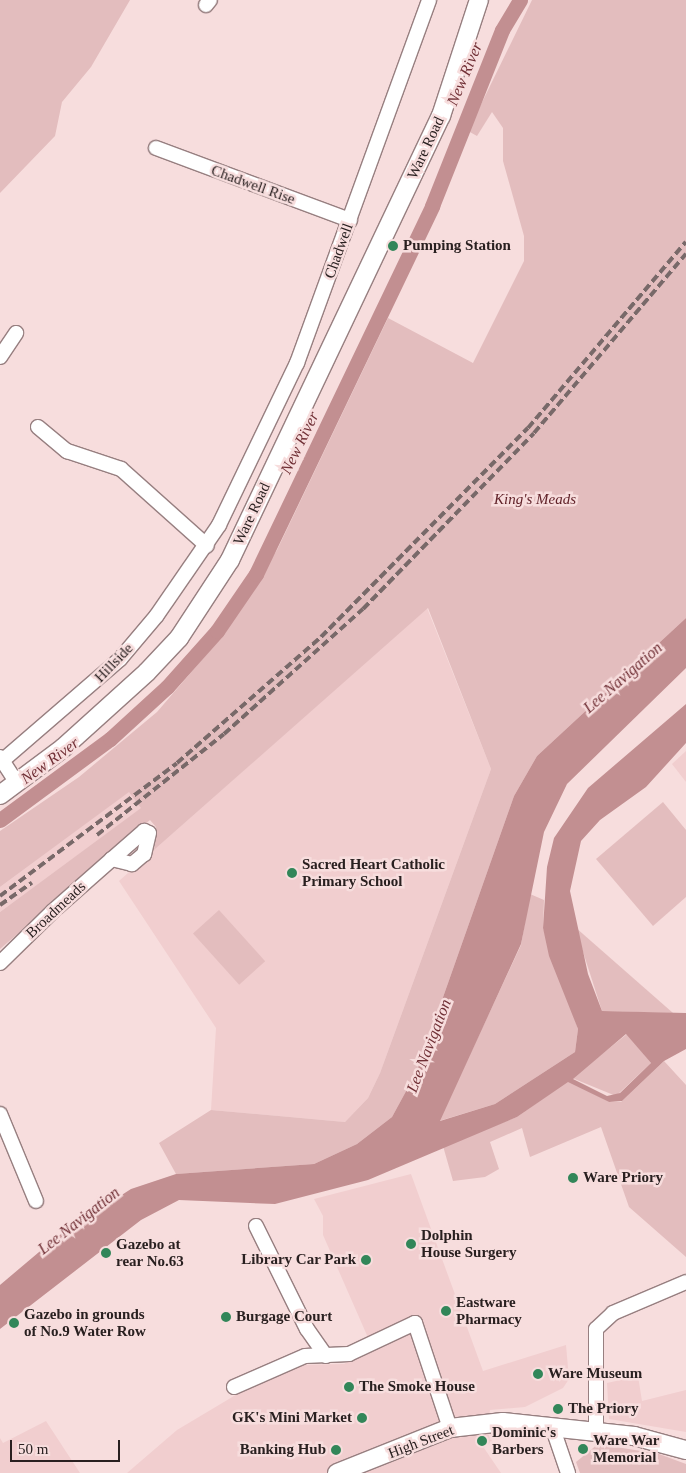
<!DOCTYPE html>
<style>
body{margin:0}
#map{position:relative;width:686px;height:1473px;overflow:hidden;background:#f7dddd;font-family:"Times New Roman",serif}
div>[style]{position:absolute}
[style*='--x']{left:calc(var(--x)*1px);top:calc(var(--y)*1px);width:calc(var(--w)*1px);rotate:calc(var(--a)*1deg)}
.built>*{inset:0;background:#f1cecf}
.green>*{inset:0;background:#e3bdbe;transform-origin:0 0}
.water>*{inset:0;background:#c28f91}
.canal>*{height:15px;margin:-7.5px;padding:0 7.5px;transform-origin:7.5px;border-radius:7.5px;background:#c28f91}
.roads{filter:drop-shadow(1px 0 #977f80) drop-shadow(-1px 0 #977f80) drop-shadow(0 1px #977f80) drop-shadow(0 -1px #977f80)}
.minor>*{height:14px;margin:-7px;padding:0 7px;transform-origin:7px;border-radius:7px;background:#fff}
.major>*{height:18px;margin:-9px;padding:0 9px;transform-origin:9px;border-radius:9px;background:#fff}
.rail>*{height:4px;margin-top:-2px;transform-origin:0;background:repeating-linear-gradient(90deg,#786969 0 8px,transparent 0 12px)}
.dots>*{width:14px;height:14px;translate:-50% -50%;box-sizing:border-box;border:2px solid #f7dddd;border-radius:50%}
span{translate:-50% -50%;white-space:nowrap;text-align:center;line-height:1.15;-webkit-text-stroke:5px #f7dddd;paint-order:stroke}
.street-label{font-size:15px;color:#292020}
.poi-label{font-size:15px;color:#292020;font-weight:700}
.left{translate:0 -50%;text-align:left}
.right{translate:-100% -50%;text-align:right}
.park-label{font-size:15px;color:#612229;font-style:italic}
.water-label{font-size:16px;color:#702f35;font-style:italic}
.scale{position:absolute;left:10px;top:1440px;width:110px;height:22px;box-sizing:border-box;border:2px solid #292020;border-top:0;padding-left:6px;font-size:15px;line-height:18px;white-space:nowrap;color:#292020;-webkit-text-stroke:4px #f7dddd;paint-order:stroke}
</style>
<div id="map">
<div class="built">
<i style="clip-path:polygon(427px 608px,491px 769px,380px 1073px,368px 1098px,345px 1122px,211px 1110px,216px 1028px,119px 881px)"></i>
<i style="clip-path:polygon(686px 751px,686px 782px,672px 764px)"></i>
<i style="clip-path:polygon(158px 770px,143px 807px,0 912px,0 887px)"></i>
<i style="clip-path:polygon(411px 1174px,483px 1371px,566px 1345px,569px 1379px,563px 1388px,525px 1407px,490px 1410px,487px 1432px,492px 1441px,484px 1448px,501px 1473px,127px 1473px,177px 1430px,244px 1390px,302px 1365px,344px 1364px,373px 1349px,323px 1235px,323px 1216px,314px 1199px)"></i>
<i style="clip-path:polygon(638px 1376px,642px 1401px,686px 1390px,686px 1432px,609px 1419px,607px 1383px)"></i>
<i style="clip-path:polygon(46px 1421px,80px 1473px,0 1473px,0 1438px,3px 1443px)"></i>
</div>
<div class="green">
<i style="clip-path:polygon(0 0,130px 0,91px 67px,62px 102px,55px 136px,0 193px)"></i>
<i style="clip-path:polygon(532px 0,686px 0,686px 618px,537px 756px,514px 796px,417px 1071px,392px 1117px,357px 1144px,314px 1164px,176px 1174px,159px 1143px,211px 1110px,345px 1122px,368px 1098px,380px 1073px,491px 769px,428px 608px,154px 850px,156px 827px,150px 820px,0 949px,0 912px,141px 808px,129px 792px,0 887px,0 831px,79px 777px,157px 712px,225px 633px,277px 550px,388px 318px,473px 363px,524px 261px,524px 236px,503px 161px,503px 128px,492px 112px,477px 136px,468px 131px)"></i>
<i style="clip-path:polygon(663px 802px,686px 830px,686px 897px,653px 926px,596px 859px)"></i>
<i style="clip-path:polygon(530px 894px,544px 900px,543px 928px,578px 1029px,575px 1052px,495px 1104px,439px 1121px,521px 945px)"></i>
<i style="left:219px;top:910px;width:69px;height:35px;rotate:48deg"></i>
<i style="clip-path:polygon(575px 927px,673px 1013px,602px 1011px)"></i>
<i style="clip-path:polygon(627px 1034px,651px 1063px,616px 1096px,572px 1078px)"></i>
<i style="clip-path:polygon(664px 1061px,686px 1085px,686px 1257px,629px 1207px,601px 1127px,530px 1157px,522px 1128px,490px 1142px,499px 1169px,485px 1177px,453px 1181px,443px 1146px,517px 1117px,568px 1081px,609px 1102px,621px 1102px)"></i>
<i style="clip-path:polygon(598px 1444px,659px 1454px,686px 1464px,686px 1473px,580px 1473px,576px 1462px)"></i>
</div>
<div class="water">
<i style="clip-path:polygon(evenodd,686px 618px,686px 668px,567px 784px,544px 832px,521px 944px,440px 1121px,495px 1104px,575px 1052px,578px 1029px,549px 956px,543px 928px,547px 867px,554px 838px,588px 788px,686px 704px,686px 743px,646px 787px,600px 820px,581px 841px,570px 891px,588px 974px,602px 1011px,686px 1013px,686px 1049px,664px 1061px,622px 1101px,609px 1102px,568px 1082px,517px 1117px,368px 1180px,275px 1204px,179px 1200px,141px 1220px,0 1329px,0 1285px,58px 1236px,131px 1189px,176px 1174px,314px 1164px,357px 1144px,392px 1117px,417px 1071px,514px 796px,537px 756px,686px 618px,626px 1034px,651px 1063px,620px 1093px,607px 1096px,573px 1079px,626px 1034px)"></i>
</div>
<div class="canal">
<i style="--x:0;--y:820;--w:137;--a:-36.4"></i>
<i style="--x:110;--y:739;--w:77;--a:-42.4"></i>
<i style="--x:167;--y:687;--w:75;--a:-48.2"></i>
<i style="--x:217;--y:631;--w:69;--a:-55.6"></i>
<i style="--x:256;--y:574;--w:408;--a:-64.4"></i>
<i style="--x:432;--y:206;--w:189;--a:-68.3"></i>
<i style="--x:502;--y:30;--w:35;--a:-59"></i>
</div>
<div class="roads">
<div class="minor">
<i style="--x:206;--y:5;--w:6;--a:-51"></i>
<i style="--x:156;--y:148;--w:207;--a:20.4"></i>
<i style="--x:0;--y:357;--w:29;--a:-56"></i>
<i style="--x:38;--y:427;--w:38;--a:40"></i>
<i style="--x:67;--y:451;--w:57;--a:18.4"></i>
<i style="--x:121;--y:469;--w:115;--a:41.8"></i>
<i style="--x:0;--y:757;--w:31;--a:57"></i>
<i style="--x:2;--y:761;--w:156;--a:-40.8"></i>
<i style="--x:120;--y:659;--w:57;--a:-49.9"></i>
<i style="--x:157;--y:615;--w:109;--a:-55.4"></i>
<i style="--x:219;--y:525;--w:180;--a:-64.3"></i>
<i style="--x:297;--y:363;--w:386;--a:-70"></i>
<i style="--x:0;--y:963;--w:74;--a:-44.5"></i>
<i style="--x:53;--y:911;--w:79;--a:-41.4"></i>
<i style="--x:112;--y:859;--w:43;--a:-41.2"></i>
<i style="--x:144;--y:831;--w:5;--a:22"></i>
<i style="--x:149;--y:833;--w:22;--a:103"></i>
<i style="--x:144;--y:854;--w:16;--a:140"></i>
<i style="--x:132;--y:864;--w:21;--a:-166"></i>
<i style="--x:0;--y:1114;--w:94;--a:67.5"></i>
<i style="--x:256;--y:1226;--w:115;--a:63.7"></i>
<i style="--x:307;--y:1329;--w:33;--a:55"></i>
<i style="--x:234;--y:1387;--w:77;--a:-23.6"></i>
<i style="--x:305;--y:1356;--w:44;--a:-2.6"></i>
<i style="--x:349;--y:1354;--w:73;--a:-25.2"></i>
<i style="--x:415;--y:1323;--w:111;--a:71.6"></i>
<i style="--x:552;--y:1426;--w:50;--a:71.2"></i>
<i style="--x:596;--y:1431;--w:102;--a:-90"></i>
<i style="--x:596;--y:1329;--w:23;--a:-43"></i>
<i style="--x:613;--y:1313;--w:79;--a:-23"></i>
</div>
<div class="major">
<i style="--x:0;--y:795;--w:79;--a:-36.7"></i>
<i style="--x:63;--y:748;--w:113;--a:-42.1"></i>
<i style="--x:147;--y:672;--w:47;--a:-46.7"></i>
<i style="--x:179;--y:638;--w:93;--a:-56.8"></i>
<i style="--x:230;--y:560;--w:492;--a:-64.6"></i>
<i style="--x:441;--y:116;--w:122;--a:-71.9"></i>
<i style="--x:337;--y:1473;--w:122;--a:-21.7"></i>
<i style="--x:450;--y:1428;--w:53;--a:-6.5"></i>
<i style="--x:503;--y:1422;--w:132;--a:6.1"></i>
<i style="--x:634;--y:1436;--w:54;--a:15.1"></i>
</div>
</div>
<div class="rail">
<i style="--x:97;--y:835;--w:162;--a:-38.5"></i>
<i style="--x:224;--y:734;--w:187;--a:-42"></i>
<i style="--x:363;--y:609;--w:245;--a:-45.8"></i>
<i style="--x:534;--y:433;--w:235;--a:-49.7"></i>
<i style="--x:0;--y:896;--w:221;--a:-36.9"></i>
<i style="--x:177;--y:763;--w:191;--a:-41.2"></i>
<i style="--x:321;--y:637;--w:294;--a:-45.3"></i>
<i style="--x:528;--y:428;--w:244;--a:-49.7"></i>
<i style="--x:0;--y:905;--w:39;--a:-35"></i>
</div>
<div class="dots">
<i style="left:393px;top:246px;background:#328659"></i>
<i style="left:292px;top:873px;background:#328659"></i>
<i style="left:573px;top:1178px;background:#328659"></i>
<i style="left:411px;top:1244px;background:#328659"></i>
<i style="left:106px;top:1253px;background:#328659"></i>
<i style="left:366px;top:1260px;background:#328659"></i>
<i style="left:446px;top:1311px;background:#328659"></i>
<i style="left:226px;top:1317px;background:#328659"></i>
<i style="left:14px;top:1323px;background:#328659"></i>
<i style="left:538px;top:1374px;background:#328659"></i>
<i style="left:349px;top:1387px;background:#328659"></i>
<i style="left:558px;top:1409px;background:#328659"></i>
<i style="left:362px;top:1418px;background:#328659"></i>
<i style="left:482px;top:1441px;background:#328659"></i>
<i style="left:583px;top:1449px;background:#328659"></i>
<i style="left:336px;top:1450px;background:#328659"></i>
</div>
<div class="street-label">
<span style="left:426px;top:148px;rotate:-65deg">Ware Road</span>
<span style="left:253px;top:185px;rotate:20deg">Chadwell Rise</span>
<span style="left:339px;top:251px;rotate:-70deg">Chadwell</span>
<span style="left:252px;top:514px;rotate:-65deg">Ware Road</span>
<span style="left:114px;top:663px;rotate:-46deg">Hillside</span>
<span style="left:56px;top:910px;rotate:-43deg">Broadmeads</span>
<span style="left:421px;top:1442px;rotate:-21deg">High Street</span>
</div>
<div class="poi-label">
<span class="left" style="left:403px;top:246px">Pumping Station</span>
<span class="left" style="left:302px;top:873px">Sacred Heart Catholic<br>Primary School</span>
<span class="left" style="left:583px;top:1178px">Ware Priory</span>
<span class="left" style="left:421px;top:1244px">Dolphin<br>House Surgery</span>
<span class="left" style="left:116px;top:1253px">Gazebo at<br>rear No.63</span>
<span class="right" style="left:356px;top:1260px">Library Car Park</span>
<span class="left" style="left:456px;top:1311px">Eastware<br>Pharmacy</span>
<span class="left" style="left:24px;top:1323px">Gazebo in grounds<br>of No.9 Water Row</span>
<span class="left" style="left:236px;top:1317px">Burgage Court</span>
<span class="left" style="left:548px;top:1374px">Ware Museum</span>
<span class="left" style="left:359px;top:1387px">The Smoke House</span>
<span class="left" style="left:568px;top:1409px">The Priory</span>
<span class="right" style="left:352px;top:1418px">GK's Mini Market</span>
<span class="left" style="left:492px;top:1441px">Dominic's<br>Barbers</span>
<span class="left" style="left:593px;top:1449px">Ware War<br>Memorial</span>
<span class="right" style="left:326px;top:1450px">Banking Hub</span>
</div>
<div class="park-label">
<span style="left:535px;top:500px">King's Meads</span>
</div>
<div class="water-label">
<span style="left:465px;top:74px;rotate:-67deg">New River</span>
<span style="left:300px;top:443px;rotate:-64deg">New River</span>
<span style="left:623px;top:678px;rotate:-41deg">Lee Navigation</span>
<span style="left:50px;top:761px;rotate:-36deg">New River</span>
<span style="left:429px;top:1046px;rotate:-69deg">Lee Navigation</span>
<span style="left:79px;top:1221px;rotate:-38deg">Lee Navigation</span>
</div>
<div class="scale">50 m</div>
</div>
